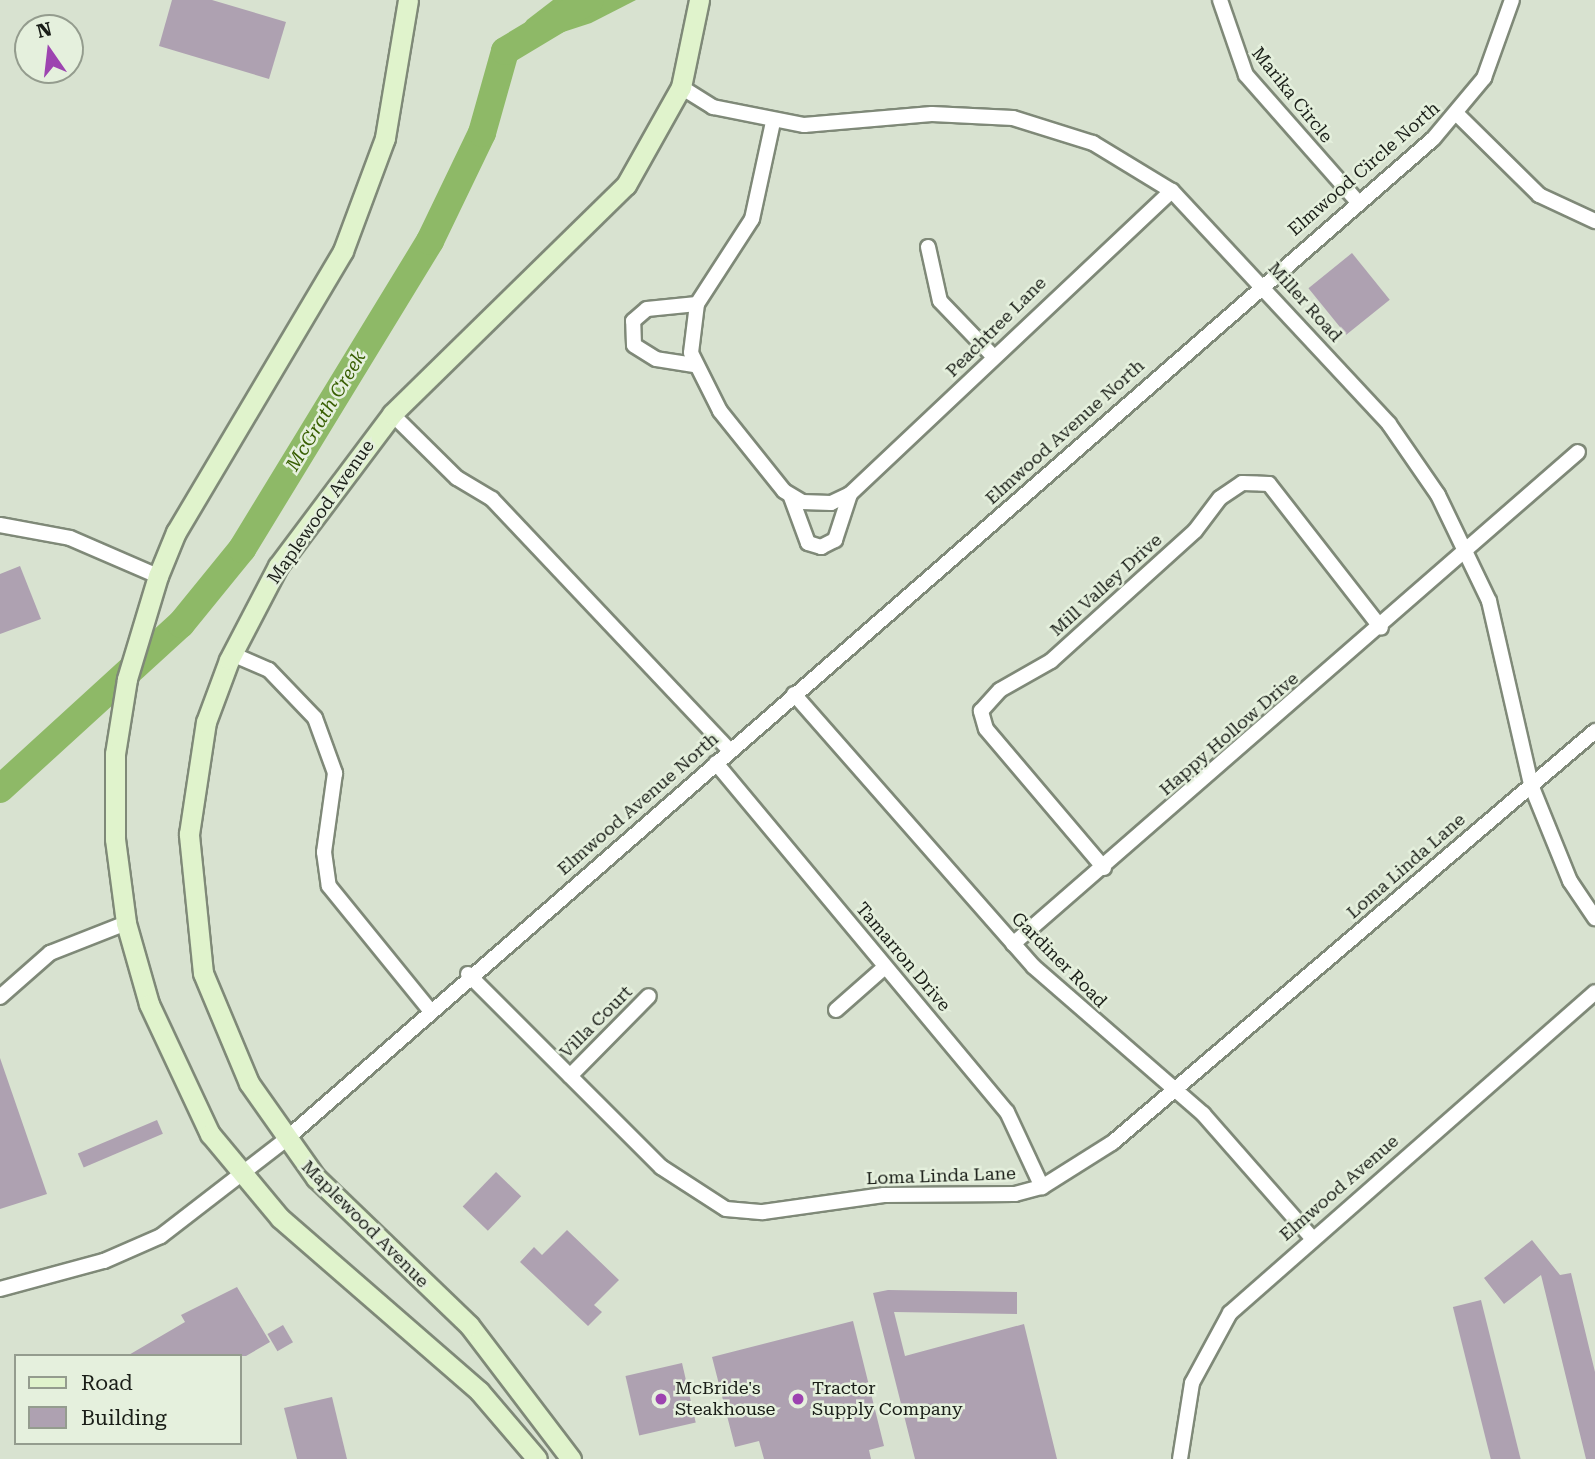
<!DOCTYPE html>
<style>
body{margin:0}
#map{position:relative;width:1595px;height:1459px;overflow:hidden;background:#d8e2d0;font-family:"Roboto Serif",serif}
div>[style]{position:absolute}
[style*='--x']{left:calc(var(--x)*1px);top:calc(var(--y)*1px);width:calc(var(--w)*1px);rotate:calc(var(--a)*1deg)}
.water>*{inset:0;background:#8eb967}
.river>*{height:28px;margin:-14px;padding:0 14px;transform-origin:14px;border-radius:14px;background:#8eb967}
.building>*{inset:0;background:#aea1b1;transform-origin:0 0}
.roads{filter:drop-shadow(2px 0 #7f8978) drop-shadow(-2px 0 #7f8978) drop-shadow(0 2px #7f8978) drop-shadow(0 -2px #7f8978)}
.street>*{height:14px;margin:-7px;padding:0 7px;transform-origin:7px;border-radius:7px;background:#fff}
.secondary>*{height:19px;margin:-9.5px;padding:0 9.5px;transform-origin:9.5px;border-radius:9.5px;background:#e0f3cc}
.dots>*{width:19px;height:19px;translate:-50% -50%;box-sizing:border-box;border:4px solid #e5f0dd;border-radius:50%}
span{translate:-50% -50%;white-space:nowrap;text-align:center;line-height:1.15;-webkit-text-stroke:5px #e5f0dd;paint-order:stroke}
.street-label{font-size:18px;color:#1a1e18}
.poi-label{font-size:18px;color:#1a1e18}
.left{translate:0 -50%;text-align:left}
.water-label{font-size:19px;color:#395f03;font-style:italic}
.legend{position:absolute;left:14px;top:1354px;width:228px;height:91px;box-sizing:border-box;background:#e5f0dd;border:2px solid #949c8e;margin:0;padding:9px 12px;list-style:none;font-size:21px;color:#1a1e18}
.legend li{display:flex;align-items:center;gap:14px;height:35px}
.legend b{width:35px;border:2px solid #949c8e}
.north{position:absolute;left:14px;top:14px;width:70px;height:70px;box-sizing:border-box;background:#e5f0dd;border:2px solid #949c8e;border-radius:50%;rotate:346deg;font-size:19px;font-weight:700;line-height:28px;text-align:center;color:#1a1e18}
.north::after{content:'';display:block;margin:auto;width:24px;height:32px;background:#9d44b0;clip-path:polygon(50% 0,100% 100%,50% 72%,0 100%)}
</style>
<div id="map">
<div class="water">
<i style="clip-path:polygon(553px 0,636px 0,591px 23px,505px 51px,527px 20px)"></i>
</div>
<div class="river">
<i style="--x:0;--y:789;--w:245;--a:-42.4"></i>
<i style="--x:181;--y:624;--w:97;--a:-50.9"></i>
<i style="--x:242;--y:549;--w:361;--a:-58.6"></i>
<i style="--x:430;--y:241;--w:120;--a:-64.3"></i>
<i style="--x:482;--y:133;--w:85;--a:-74.3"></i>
<i style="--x:505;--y:51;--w:99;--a:-31"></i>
</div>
<div class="building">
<i style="clip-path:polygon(172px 0,212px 0,286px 22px,269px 79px,159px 46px)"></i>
<i style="left:1352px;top:253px;width:60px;height:56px;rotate:51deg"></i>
<i style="clip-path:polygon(20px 566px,41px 619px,0 634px,0 574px)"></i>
<i style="clip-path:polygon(0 1058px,47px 1194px,0 1209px)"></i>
<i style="left:157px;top:1120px;width:15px;height:86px;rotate:67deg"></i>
<i style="left:496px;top:1172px;width:35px;height:48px;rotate:44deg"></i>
<i style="clip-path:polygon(567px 1230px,619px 1280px,594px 1305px,602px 1312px,588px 1326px,520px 1262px,534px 1247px,542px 1255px)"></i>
<i style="clip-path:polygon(1532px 1240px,1560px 1275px,1571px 1273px,1595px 1372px,1595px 1459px,1586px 1459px,1541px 1275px,1504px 1304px,1484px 1278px)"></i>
<i style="clip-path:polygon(237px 1287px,270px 1342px,246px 1356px,127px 1356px,185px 1322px,181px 1315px)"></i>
<i style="clip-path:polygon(888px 1290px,1017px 1292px,1017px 1314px,894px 1312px,905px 1356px,1024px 1324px,1057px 1459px,915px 1459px,873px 1293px)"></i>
<i style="left:1481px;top:1300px;width:164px;height:29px;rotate:76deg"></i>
<i style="clip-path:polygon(853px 1321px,884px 1446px,869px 1450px,871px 1459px,764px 1459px,759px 1441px,735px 1447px,712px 1357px)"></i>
<i style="left:283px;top:1325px;width:20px;height:18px;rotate:60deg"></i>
<i style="left:682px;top:1363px;width:61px;height:58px;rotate:77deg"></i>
<i style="clip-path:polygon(332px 1397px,347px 1459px,297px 1459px,284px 1408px)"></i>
</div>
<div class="roads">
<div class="street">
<i style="--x:1220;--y:0;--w:79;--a:70.9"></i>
<i style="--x:1246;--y:75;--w:168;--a:48.6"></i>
<i style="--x:681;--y:87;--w:38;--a:32"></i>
<i style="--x:713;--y:107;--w:93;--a:11.2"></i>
<i style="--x:804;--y:125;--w:128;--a:-4.9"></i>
<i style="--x:932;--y:114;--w:81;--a:2.8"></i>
<i style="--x:1013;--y:118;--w:84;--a:17.4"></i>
<i style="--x:1093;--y:143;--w:92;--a:31.3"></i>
<i style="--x:1172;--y:191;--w:318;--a:47"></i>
<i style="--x:1389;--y:424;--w:86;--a:55.4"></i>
<i style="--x:1438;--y:495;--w:118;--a:64.3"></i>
<i style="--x:1489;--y:601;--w:189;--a:77.1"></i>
<i style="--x:1531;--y:785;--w:104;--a:67.9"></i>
<i style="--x:1570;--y:881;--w:45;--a:56"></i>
<i style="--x:1458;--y:115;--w:114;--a:44.6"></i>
<i style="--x:1539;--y:195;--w:62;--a:24.9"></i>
<i style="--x:773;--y:122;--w:99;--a:102.2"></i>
<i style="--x:752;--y:219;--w:101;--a:122.9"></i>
<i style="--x:697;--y:304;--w:49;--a:97"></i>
<i style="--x:691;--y:353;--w:65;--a:63.4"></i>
<i style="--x:720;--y:411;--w:102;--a:51.3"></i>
<i style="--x:784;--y:491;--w:21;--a:31"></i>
<i style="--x:802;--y:502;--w:29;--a:2"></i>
<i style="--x:831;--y:503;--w:21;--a:-25"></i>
<i style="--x:850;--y:494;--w:442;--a:-43.3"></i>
<i style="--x:928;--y:247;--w:55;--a:77.5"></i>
<i style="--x:940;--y:301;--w:76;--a:46.1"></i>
<i style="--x:694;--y:365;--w:38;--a:-171"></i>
<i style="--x:656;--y:359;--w:26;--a:-148"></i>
<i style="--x:634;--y:345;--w:24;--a:-92"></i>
<i style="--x:633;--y:321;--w:18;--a:-41"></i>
<i style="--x:647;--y:309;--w:50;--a:-5.7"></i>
<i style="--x:392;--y:414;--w:91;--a:44.6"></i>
<i style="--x:457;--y:478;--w:41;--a:31"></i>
<i style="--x:492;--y:499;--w:347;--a:46.6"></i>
<i style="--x:791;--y:497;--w:49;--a:69.7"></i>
<i style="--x:808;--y:543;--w:14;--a:17"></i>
<i style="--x:821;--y:547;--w:16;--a:-27"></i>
<i style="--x:835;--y:540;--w:48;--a:-71.9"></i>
<i style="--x:0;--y:525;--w:71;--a:10.5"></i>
<i style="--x:70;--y:538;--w:96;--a:23.4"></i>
<i style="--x:232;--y:654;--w:40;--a:23.4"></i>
<i style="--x:269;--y:670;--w:66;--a:46.2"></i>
<i style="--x:315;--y:718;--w:59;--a:70"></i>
<i style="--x:335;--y:773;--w:80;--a:97.9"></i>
<i style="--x:324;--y:852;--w:34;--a:82"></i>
<i style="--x:329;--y:886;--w:159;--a:50.9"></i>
<i style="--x:794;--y:694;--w:363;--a:48.7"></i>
<i style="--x:1034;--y:967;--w:224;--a:41"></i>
<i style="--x:1203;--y:1114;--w:165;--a:48.7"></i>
<i style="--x:716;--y:763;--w:454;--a:50.2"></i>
<i style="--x:1007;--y:1112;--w:83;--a:65"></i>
<i style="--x:1104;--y:868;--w:182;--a:-130.3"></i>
<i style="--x:986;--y:729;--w:19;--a:-106"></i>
<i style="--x:981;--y:711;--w:28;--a:-48"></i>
<i style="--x:1000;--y:690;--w:59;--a:-29.6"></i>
<i style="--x:1051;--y:661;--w:194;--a:-42.1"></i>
<i style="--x:1195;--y:531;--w:41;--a:-52.9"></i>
<i style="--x:1220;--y:498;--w:27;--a:-34"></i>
<i style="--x:1242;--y:483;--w:27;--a:2"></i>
<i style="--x:1269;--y:484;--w:182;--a:52.1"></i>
<i style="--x:1013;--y:944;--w:749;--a:-41.05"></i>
<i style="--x:468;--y:974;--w:273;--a:45"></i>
<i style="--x:661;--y:1167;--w:77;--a:32.9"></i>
<i style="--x:726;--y:1209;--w:37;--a:5"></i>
<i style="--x:763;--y:1212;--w:122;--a:-8"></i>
<i style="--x:884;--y:1195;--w:131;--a:-0.4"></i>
<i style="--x:1015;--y:1194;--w:28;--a:-15"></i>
<i style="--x:1042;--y:1187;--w:83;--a:-32.2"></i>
<i style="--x:1112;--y:1143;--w:635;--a:-40.46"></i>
<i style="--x:0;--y:997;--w:67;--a:-41.3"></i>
<i style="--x:50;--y:953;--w:82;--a:-21.5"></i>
<i style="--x:836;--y:1010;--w:65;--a:-41.3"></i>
<i style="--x:570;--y:1076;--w:112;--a:-45.4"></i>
<i style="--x:0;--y:1289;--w:108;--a:-15.1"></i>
<i style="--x:104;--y:1261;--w:62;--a:-23.7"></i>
<i style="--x:161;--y:1236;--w:157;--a:-37.7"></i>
<i style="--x:285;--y:1140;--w:1523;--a:-41.09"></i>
<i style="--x:1433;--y:139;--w:80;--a:-50.1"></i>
<i style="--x:1484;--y:78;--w:83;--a:-70.3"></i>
<i style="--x:1180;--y:1459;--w:77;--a:-81"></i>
<i style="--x:1192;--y:1383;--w:80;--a:-61.5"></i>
<i style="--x:1230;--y:1313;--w:486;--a:-41.3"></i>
</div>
<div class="secondary">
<i style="--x:408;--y:0;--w:140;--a:99.5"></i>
<i style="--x:385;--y:138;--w:121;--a:110.4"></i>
<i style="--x:343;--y:251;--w:327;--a:120.7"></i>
<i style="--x:176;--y:532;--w:48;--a:112.2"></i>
<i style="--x:158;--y:576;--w:108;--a:106.8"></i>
<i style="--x:127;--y:679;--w:76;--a:99.1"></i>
<i style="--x:115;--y:754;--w:85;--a:90"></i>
<i style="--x:115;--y:839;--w:85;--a:82.5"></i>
<i style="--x:126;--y:923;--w:84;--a:74.1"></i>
<i style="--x:149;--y:1004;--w:144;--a:64.9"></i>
<i style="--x:210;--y:1134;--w:109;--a:50.2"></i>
<i style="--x:280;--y:1218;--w:264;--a:41"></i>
<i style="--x:479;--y:1391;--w:89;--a:49.5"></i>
<i style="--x:571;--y:1459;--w:168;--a:-127.3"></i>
<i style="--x:469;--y:1325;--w:212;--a:-136.1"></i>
<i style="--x:316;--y:1178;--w:116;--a:-125.2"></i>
<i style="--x:249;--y:1083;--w:119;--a:-112.7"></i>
<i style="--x:203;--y:973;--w:140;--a:-95.8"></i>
<i style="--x:189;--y:834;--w:113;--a:-81.4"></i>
<i style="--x:206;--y:722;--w:66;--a:-69.6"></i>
<i style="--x:229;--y:660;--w:106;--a:-62.5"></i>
<i style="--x:278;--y:566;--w:190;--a:-53.1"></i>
<i style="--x:392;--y:414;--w:327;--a:-44.4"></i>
<i style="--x:626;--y:185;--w:112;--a:-60.7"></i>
<i style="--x:681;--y:87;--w:89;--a:-78.3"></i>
</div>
</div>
<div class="dots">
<i style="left:661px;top:1399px;background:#9d44b0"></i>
<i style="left:798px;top:1399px;background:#9d44b0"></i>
</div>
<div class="street-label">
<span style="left:1292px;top:95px;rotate:51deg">Marika Circle</span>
<span style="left:1364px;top:169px;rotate:-41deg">Elmwood Circle North</span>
<span style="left:1305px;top:302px;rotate:48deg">Miller Road</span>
<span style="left:996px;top:327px;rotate:-45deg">Peachtree Lane</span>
<span style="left:1065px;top:432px;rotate:-42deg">Elmwood Avenue North</span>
<span style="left:321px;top:512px;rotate:-55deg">Maplewood Avenue</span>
<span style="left:1106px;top:585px;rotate:-42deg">Mill Valley Drive</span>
<span style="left:1229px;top:734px;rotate:-41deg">Happy Hollow Drive</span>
<span style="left:638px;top:804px;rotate:-41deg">Elmwood Avenue North</span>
<span style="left:1406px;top:866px;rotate:-41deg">Loma Linda Lane</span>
<span style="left:903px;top:957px;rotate:50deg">Tamarron Drive</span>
<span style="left:1059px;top:960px;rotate:45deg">Gardiner Road</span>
<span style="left:596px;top:1022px;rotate:-45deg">Villa Court</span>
<span style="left:941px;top:1176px;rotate:-2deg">Loma Linda Lane</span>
<span style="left:1339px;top:1188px;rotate:-41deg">Elmwood Avenue</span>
<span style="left:365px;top:1224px;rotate:45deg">Maplewood Avenue</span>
</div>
<div class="poi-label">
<span class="left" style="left:675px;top:1399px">McBride's<br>Steakhouse</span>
<span class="left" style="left:812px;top:1399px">Tractor<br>Supply Company</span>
</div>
<div class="water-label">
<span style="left:326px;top:411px;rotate:-59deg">McGrath Creek</span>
</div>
<ul class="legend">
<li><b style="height:9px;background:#e0f3cc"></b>Road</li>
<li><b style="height:19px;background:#aea1b1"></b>Building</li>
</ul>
<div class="north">N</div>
</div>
